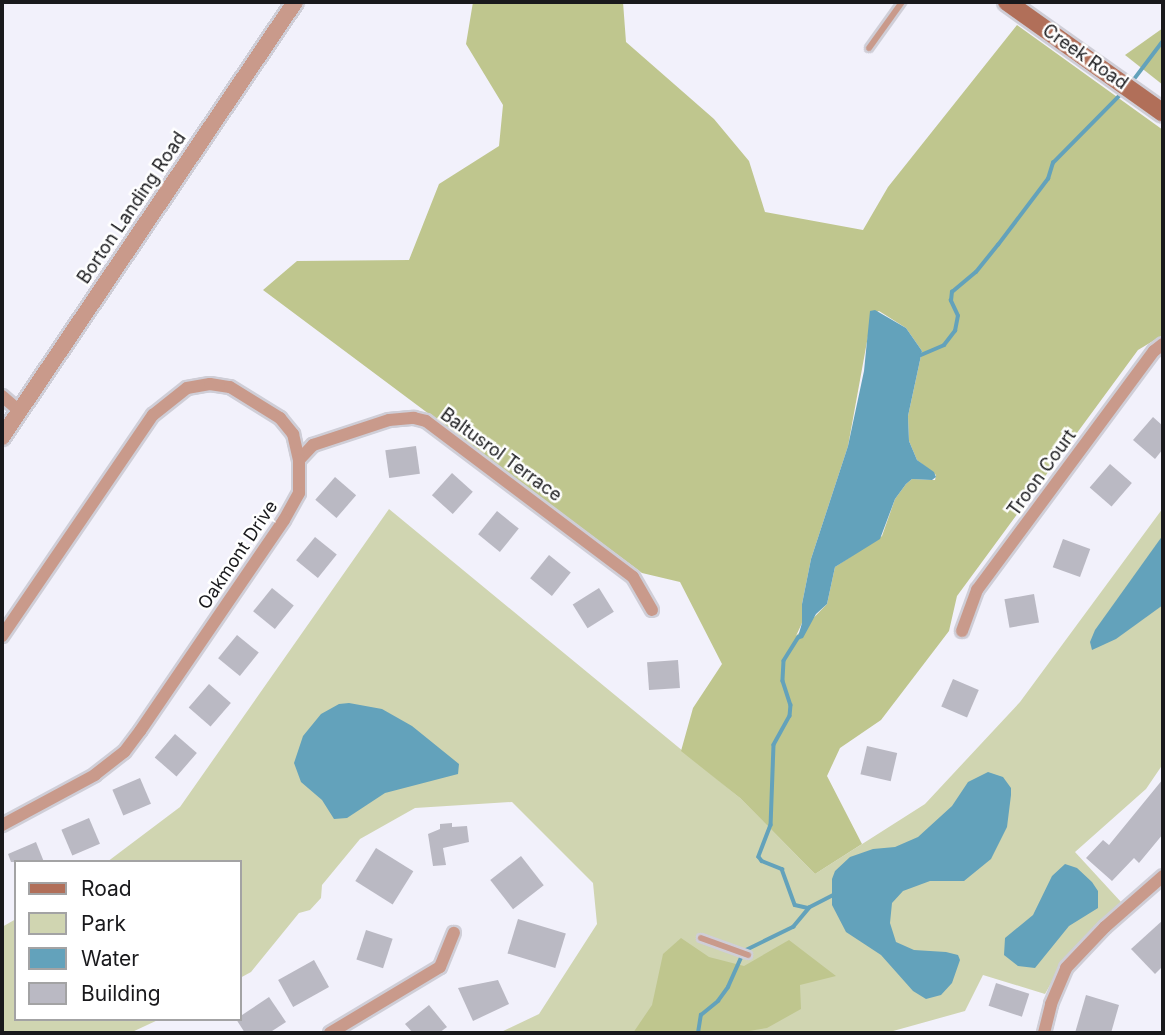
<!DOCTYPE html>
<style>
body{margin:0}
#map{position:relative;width:1165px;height:1035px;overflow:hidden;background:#f2f1fb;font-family:Inter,sans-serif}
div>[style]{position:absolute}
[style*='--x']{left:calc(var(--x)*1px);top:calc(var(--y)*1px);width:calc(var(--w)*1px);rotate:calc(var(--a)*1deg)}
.green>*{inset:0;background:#d0d5b1}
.forest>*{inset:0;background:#bfc68e}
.water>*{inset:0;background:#63a2bb}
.stream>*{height:3.5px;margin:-1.75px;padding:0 1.75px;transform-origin:1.75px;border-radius:1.75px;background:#63a2bb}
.building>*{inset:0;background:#bab9c3;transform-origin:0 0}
.roads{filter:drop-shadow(2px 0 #cfced7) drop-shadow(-2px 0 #cfced7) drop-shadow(0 2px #cfced7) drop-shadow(0 -2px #cfced7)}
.service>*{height:6px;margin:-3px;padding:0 3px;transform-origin:3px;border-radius:3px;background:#c99a8b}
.minor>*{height:12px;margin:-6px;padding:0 6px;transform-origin:6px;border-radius:6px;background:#c99a8b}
.tertiary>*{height:16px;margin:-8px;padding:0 8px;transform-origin:8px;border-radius:8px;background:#c99a8b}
.secondary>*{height:18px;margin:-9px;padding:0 9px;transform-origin:9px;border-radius:9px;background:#b16f59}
span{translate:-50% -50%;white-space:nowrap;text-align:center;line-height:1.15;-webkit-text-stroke:5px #fff;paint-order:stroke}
.street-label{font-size:18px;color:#19191c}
.frame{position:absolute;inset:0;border:4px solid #19191c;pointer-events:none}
.legend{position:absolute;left:14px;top:860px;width:228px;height:161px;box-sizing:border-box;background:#fff;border:2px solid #a3a3a4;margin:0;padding:9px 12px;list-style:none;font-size:21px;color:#19191c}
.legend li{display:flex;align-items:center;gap:14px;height:35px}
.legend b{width:35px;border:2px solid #a3a3a4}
</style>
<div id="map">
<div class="green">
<i style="clip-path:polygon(1163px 508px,1163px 764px,1146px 789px,1075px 852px,1121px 902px,1067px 955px,1045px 994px,983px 975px,965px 1011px,886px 1033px,499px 1033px,539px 1014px,597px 924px,593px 883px,512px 802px,415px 808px,360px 839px,322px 885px,321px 898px,310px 910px,299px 913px,251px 972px,240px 978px,240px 862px,107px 862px,180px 807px,389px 509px,740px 798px,815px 874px,925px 804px,1020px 702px)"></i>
<i style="clip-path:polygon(16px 919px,16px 1019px,160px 1019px,130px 1033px,2px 1033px,2px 927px)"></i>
</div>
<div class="forest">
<i style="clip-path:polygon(evenodd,473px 2px,623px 2px,626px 42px,714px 119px,749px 161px,765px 212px,863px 230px,888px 187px,1017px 25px,1163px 130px,1163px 335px,1138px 350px,957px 596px,949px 631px,881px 720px,840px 748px,827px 776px,862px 844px,815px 874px,740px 798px,681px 751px,693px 708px,722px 664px,680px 582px,642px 573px,263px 290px,297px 261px,409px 260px,439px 184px,499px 146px,503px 105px,466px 44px,473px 2px,879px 311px,906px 328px,922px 351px,908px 416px,909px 441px,917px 460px,936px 475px,935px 480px,912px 479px,906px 484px,895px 499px,882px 536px,835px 567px,827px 604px,796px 636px,802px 623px,802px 604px,811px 559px,848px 446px,872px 314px,879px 311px)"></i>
<i style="clip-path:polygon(1163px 28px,1163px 85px,1125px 55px)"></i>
<i style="clip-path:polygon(681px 938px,709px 957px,744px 966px,789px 940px,836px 976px,800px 985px,801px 1009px,767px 1028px,737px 1033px,633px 1033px,652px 1005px,663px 954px)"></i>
</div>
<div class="water">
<i style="clip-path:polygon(875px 310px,906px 328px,922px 351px,908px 416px,909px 441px,917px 460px,934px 472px,936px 477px,932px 480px,912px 479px,906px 484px,895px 499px,880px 539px,835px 567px,827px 604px,816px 614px,803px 638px,797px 640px,802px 623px,802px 604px,811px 559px,848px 446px,864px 371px,870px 311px)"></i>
<i style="clip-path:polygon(1163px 535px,1163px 605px,1116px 639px,1092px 650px,1090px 642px,1095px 630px)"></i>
<i style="clip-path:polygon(349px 703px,382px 709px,412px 726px,459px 764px,458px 774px,385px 793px,347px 818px,334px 819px,322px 800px,301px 782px,294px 763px,303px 736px,321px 714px,339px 704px)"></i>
<i style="clip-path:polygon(988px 772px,1003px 777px,1011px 788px,1011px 795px,1007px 827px,991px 859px,964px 881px,930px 881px,903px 891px,892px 903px,890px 923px,896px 942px,914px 950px,946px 952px,958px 955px,960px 960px,952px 983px,941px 995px,926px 999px,913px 991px,881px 955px,846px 932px,832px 905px,832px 879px,835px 871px,850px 857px,873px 849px,895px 847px,918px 837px,952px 806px,968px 782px)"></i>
<i style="clip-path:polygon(1065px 864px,1077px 868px,1092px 882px,1098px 891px,1098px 908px,1069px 926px,1035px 968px,1018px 966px,1004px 955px,1005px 938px,1033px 915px,1052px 876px)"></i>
</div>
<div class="stream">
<i style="--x:1135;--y:78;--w:46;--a:-52.9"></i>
<i style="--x:921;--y:355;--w:25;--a:-23"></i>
<i style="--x:944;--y:345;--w:18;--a:-52"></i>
<i style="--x:955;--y:331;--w:15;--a:-79"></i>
<i style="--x:958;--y:316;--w:17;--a:-115"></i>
<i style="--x:951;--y:301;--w:9;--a:-84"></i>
<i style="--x:952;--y:292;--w:31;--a:-40"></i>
<i style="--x:976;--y:272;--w:35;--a:-51"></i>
<i style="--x:998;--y:245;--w:83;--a:-52.9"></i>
<i style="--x:1048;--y:179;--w:17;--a:-73"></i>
<i style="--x:1053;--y:163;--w:98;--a:-45.4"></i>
<i style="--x:799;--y:637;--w:28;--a:122"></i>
<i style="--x:784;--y:661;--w:20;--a:93"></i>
<i style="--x:783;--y:681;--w:25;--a:72"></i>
<i style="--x:791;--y:705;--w:11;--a:95"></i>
<i style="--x:790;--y:716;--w:33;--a:119"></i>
<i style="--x:774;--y:745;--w:80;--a:92.1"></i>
<i style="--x:771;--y:825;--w:34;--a:111"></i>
<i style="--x:759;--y:857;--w:5;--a:53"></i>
<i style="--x:762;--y:861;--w:22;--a:22"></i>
<i style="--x:782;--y:869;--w:38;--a:70"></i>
<i style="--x:795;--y:905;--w:13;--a:13"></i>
<i style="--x:808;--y:908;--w:29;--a:-27"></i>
<i style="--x:698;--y:1033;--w:18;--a:-81"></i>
<i style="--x:701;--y:1015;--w:22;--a:-39"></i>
<i style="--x:718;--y:1001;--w:17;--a:-54"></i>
<i style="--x:728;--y:987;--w:39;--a:-66"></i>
<i style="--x:744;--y:951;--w:55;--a:-26.1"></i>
<i style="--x:793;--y:927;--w:25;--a:-50"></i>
</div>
<div class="building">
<i style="clip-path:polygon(1153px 417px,1163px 426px,1163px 449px,1155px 459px,1133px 440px)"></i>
<i style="left:416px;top:446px;width:28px;height:31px;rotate:82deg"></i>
<i style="left:1110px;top:464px;width:29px;height:31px;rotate:41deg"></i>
<i style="left:452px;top:473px;width:28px;height:30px;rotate:42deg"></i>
<i style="left:335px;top:477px;width:28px;height:30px;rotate:41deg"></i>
<i style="left:497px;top:511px;width:28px;height:30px;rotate:39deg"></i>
<i style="left:315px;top:537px;width:28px;height:30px;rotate:39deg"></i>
<i style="left:1063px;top:539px;width:29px;height:30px;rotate:20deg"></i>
<i style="left:549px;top:555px;width:28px;height:30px;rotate:39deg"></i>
<i style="left:272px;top:588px;width:28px;height:30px;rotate:39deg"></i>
<i style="left:599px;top:588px;width:28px;height:31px;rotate:58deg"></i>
<i style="left:1034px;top:594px;width:29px;height:30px;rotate:80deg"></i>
<i style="left:237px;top:635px;width:28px;height:30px;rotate:39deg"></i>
<i style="left:678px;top:660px;width:28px;height:31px;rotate:86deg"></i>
<i style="left:953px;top:679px;width:28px;height:30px;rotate:23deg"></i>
<i style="left:209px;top:684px;width:29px;height:31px;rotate:41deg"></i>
<i style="left:175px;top:734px;width:29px;height:31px;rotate:41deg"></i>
<i style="left:867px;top:746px;width:31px;height:29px;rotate:13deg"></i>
<i style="left:140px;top:778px;width:28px;height:30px;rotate:67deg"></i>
<i style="clip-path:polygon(1163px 779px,1163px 834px,1139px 863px,1134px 858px,1112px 881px,1086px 858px,1103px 840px,1109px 845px)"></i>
<i style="left:89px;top:818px;width:28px;height:30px;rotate:67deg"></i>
<i style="clip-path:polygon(452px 823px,452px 827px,467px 826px,469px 842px,443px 848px,446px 865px,433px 866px,428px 834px,440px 829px,440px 824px)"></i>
<i style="clip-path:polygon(36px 842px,44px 862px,11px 862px,8px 854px)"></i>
<i style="left:376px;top:848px;width:44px;height:39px;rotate:32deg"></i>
<i style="left:521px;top:856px;width:37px;height:39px;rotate:52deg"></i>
<i style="left:518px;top:919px;width:50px;height:36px;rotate:17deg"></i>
<i style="clip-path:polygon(1163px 920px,1163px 966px,1155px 974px,1131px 949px)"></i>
<i style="left:366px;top:930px;width:28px;height:31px;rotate:18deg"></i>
<i style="left:314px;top:960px;width:31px;height:41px;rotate:61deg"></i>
<i style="clip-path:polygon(498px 980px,509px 1004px,473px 1021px,458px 988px)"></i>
<i style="left:996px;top:983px;width:35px;height:24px;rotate:18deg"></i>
<i style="clip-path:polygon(1086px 995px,1119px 1005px,1111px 1033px,1075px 1033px)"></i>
<i style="clip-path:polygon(269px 997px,286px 1022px,269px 1033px,245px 1033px,236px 1019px)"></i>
<i style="clip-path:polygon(429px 1005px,447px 1027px,439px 1033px,413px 1033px,405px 1024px)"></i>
</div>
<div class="roads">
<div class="service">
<i style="--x:869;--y:48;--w:57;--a:-54.3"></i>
<i style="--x:701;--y:938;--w:50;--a:19.9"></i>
</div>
<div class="minor">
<i style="--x:2;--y:396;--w:23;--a:41"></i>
<i style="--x:299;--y:460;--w:21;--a:-47"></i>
<i style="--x:313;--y:445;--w:80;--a:-18.2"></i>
<i style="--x:389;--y:420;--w:25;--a:-5"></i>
<i style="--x:414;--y:418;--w:12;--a:14"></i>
<i style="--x:426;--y:421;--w:259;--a:37"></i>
<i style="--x:633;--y:577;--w:38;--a:60"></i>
<i style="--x:962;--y:631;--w:44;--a:-69.9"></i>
<i style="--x:977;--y:590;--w:297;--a:-53.5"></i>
<i style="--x:1154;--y:351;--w:11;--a:-38"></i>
<i style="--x:2;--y:636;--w:268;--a:-55.7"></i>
<i style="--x:153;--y:415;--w:43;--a:-38.5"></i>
<i style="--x:187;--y:388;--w:23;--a:-10"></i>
<i style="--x:210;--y:384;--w:20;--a:9"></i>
<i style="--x:230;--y:387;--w:59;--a:31.8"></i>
<i style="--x:280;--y:418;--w:21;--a:51"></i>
<i style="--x:293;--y:434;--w:27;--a:77"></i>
<i style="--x:299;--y:460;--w:33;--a:90"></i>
<i style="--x:299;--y:493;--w:31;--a:119"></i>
<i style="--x:284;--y:520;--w:255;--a:124.3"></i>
<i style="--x:140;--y:731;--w:26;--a:127"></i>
<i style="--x:124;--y:752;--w:37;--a:142"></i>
<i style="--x:95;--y:775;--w:106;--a:151.7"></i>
<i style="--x:330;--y:1033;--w:128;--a:-31"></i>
<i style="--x:440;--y:967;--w:37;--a:-68"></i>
<i style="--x:1044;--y:1033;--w:30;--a:-76"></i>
<i style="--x:1051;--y:1004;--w:39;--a:-67"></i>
<i style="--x:1066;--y:968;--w:57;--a:-46.4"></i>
<i style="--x:1105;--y:927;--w:77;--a:-41.3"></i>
</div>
<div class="tertiary">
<i style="--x:2;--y:437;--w:524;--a:-56.04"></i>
</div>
<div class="secondary">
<i style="--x:1007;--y:2;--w:191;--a:35.4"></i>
</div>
</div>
<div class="street-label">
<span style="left:1085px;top:57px;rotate:35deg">Creek Road</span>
<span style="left:132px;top:208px;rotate:-56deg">Borton Landing Road</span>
<span style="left:501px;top:455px;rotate:36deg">Baltusrol Terrace</span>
<span style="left:1042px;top:473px;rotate:-54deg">Troon Court</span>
<span style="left:238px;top:555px;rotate:-56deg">Oakmont Drive</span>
</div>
<div class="frame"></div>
<ul class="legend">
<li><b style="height:9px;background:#b16f59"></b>Road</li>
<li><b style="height:19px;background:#d0d5b1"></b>Park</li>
<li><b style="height:19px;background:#63a2bb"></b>Water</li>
<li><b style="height:19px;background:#bab9c3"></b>Building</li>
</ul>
</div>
